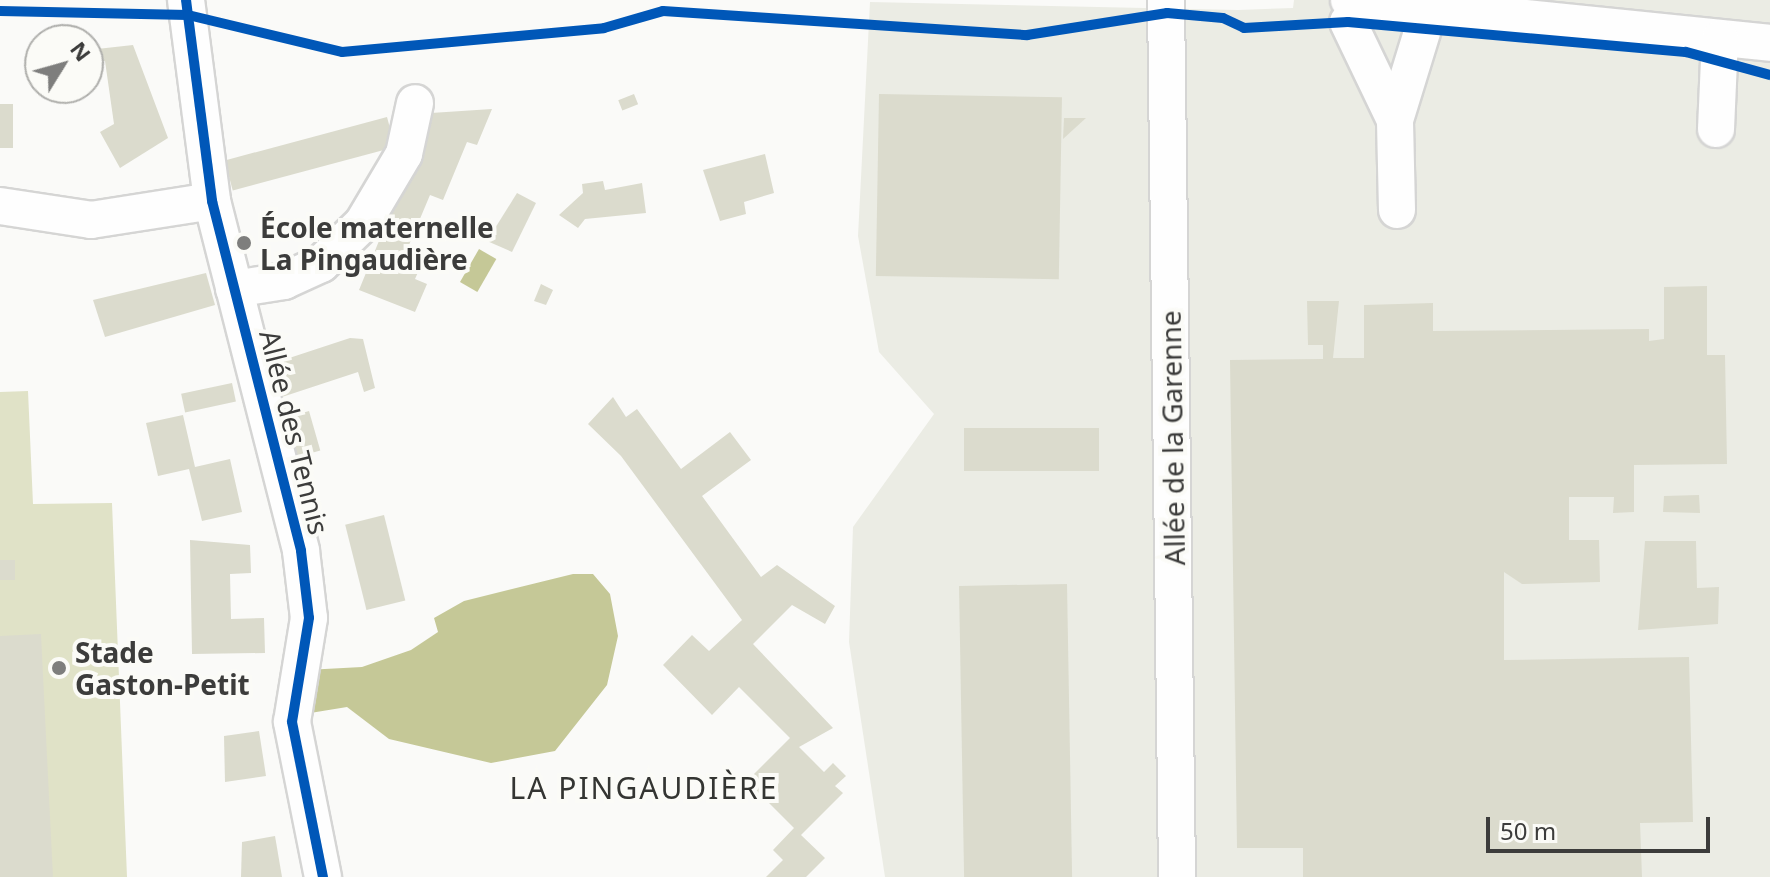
<!DOCTYPE html>
<meta charset="utf-8">
<style>
body{margin:0}
#map{position:relative;width:1770px;height:877px;overflow:hidden;background:#fafaf8;font-family:"Noto Sans",sans-serif}
div>[style]{position:absolute}
[style*='--x']{left:calc(var(--x)*1px);top:calc(var(--y)*1px);width:calc(var(--w)*1px);rotate:calc(var(--a)*1deg)}
.built>*{inset:0;background:#ebece4}
.green>*{inset:0;background:#e0e2c7}
.water>*{inset:0;background:#c5c897;transform-origin:0 0}
.building>*{inset:0;background:#dbdbcd;transform-origin:0 0}
.roads{filter:drop-shadow(2px 0 #d5d5d4) drop-shadow(-2px 0 #d5d5d4) drop-shadow(0 2px #d5d5d4) drop-shadow(0 -2px #d5d5d4)}
.minor>*{height:36px;margin:-18px;padding:0 18px;transform-origin:18px;border-radius:18px;background:#fefefe}
.cycleway>*{height:10px;margin:-5px;padding:0 5px;transform-origin:5px;border-radius:5px;background:#0057b8}
.dots>*{width:22px;height:22px;translate:-50% -50%;box-sizing:border-box;border:4px solid #fbfbf7;border-radius:50%}
span{translate:-50% -50%;white-space:nowrap;text-align:center;line-height:1.15;-webkit-text-stroke:8px #fbfbf7;paint-order:stroke}
.poi-label{font-size:28px;color:#3c3c3b;font-weight:700}
.left{translate:0 -50%;text-align:left}
.street-label{font-size:28px;color:#3c3c3b}
.neighbourhood-label{font-size:30px;color:#343532;letter-spacing:2px}
.north{position:absolute;left:24px;top:24px;width:80px;height:80px;box-sizing:border-box;background:#fbfbf7;border:2px solid #afafac;border-radius:50%;rotate:53deg;font-size:22px;font-weight:700;line-height:32px;text-align:center;color:#3c3c3b}
.north::after{content:'';display:block;margin:auto;width:28px;height:36px;background:#7e7e7d;clip-path:polygon(50% 0,100% 100%,50% 72%,0 100%)}
.scale{position:absolute;left:1486px;top:817px;width:224px;height:36px;box-sizing:border-box;border:4px solid #3c3c3b;border-top:0;padding-left:10px;font-size:24px;line-height:28px;white-space:nowrap;color:#3c3c3b;-webkit-text-stroke:6px #fbfbf7;paint-order:stroke}
</style>
<div id="map">
<div class="built">
<i style="clip-path:polygon(1294px 0,1770px 0,1770px 877px,885px 877px,849px 642px,853px 527px,934px 414px,879px 352px,858px 236px,870px 2px,1238px 10px,1293px 8px)"></i>
</div>
<div class="green">
<i style="clip-path:polygon(28px 391px,33px 504px,112px 503px,127px 877px,0 877px,0 392px)"></i>
</div>
<div class="water">
<i style="left:479px;top:249px;width:20px;height:38px;rotate:30deg"></i>
<i style="clip-path:polygon(573px 574px,593px 574px,610px 594px,618px 636px,607px 685px,555px 751px,491px 763px,389px 739px,347px 707px,298px 715px,306px 670px,362px 667px,411px 650px,438px 632px,434px 618px,464px 601px)"></i>
</div>
<div class="building">
<i style="clip-path:polygon(133px 45px,168px 138px,120px 168px,100px 132px,114px 124px,105px 61px,88px 64px,88px 50px)"></i>
<i style="left:634px;top:94px;width:11px;height:17px;rotate:68deg"></i>
<i style="left:879px;top:94px;width:183px;height:182px;rotate:1deg"></i>
<i style="left:0;top:104px;width:13px;height:44px"></i>
<i style="clip-path:polygon(492px 109px,477px 145px,467px 142px,443px 200px,430px 195px,401px 264px,419px 270px,415px 279px,427px 284px,415px 312px,359px 290px,431px 113px)"></i>
<i style="left:387px;top:117px;width:31px;height:168px;rotate:75deg"></i>
<i style="clip-path:polygon(1064px 118px,1086px 118px,1063px 139px)"></i>
<i style="clip-path:polygon(765px 154px,774px 193px,744px 202px,746px 214px,720px 221px,703px 170px)"></i>
<i style="clip-path:polygon(603px 181px,605px 190px,642px 183px,646px 213px,585px 219px,578px 228px,559px 215px,583px 193px,582px 184px)"></i>
<i style="clip-path:polygon(517px 193px,536px 203px,512px 252px,487px 241px)"></i>
<i style="clip-path:polygon(206px 273px,215px 305px,105px 337px,93px 300px)"></i>
<i style="clip-path:polygon(541px 284px,553px 290px,546px 305px,534px 301px)"></i>
<i style="clip-path:polygon(1707px 286px,1707px 355px,1725px 355px,1727px 464px,1634px 465px,1634px 512px,1613px 513px,1614px 497px,1569px 497px,1569px 540px,1599px 540px,1600px 582px,1522px 584px,1504px 572px,1504px 660px,1689px 657px,1693px 822px,1640px 823px,1642px 877px,1303px 877px,1303px 848px,1237px 848px,1230px 360px,1323px 359px,1323px 345px,1308px 345px,1307px 301px,1339px 301px,1333px 358px,1364px 358px,1364px 305px,1433px 303px,1433px 331px,1649px 329px,1649px 341px,1664px 339px,1664px 287px)"></i>
<i style="clip-path:polygon(350px 338px,363px 339px,375px 388px,364px 392px,358px 372px,279px 398px,268px 365px)"></i>
<i style="left:232px;top:383px;width:19px;height:52px;rotate:78deg"></i>
<i style="clip-path:polygon(613px 397px,626px 417px,637px 409px,681px 469px,730px 432px,751px 460px,702px 496px,761px 577px,777px 565px,835px 606px,825px 624px,792px 605px,753px 644px,833px 728px,799px 747px,824px 772px,833px 763px,846px 776px,835px 786px,843px 793px,801px 835px,825px 858px,806px 877px,766px 877px,783px 860px,773px 850px,794px 828px,747px 781px,790px 738px,739px 687px,712px 715px,663px 665px,692px 635px,709px 651px,742px 620px,621px 456px,588px 424px)"></i>
<i style="left:309px;top:411px;width:41px;height:25px;rotate:74deg"></i>
<i style="clip-path:polygon(183px 415px,195px 467px,230px 459px,242px 512px,202px 521px,189px 469px,158px 476px,146px 423px)"></i>
<i style="left:1099px;top:428px;width:43px;height:135px;rotate:90deg"></i>
<i style="clip-path:polygon(1699px 495px,1700px 513px,1663px 512px,1664px 496px)"></i>
<i style="left:384px;top:515px;width:88px;height:40px;rotate:76deg"></i>
<i style="clip-path:polygon(190px 540px,250px 545px,251px 573px,230px 574px,231px 619px,264px 618px,265px 653px,192px 654px)"></i>
<i style="clip-path:polygon(1645px 541px,1696px 541px,1697px 588px,1719px 587px,1718px 624px,1638px 630px)"></i>
<i style="left:0;top:560px;width:15px;height:20px"></i>
<i style="left:1067px;top:584px;width:293px;height:108px;rotate:89deg"></i>
<i style="clip-path:polygon(41px 634px,53px 877px,0 877px,0 636px)"></i>
<i style="clip-path:polygon(259px 731px,266px 776px,225px 782px,224px 736px)"></i>
<i style="clip-path:polygon(275px 836px,282px 877px,241px 877px,242px 842px)"></i>
</div>
<div class="roads">
<div class="minor">
<i style="--x:186;--y:0;--w:203;--a:82.6"></i>
<i style="--x:212;--y:201;--w:361;--a:75.7"></i>
<i style="--x:301;--y:551;--w:67;--a:83.2"></i>
<i style="--x:309;--y:618;--w:105;--a:99.3"></i>
<i style="--x:292;--y:722;--w:158;--a:78.7"></i>
<i style="--x:1166;--y:0;--w:877;--a:89.28"></i>
<i style="--x:1349;--y:0;--w:423;--a:5.8"></i>
<i style="--x:1348;--y:22;--w:109;--a:64.4"></i>
<i style="--x:1716;--y:129;--w:90;--a:-87.5"></i>
<i style="--x:0;--y:206;--w:92;--a:8.7"></i>
<i style="--x:91;--y:220;--w:122;--a:-8.9"></i>
<i style="--x:1397;--y:210;--w:90;--a:-91.3"></i>
<i style="--x:1395;--y:120;--w:119;--a:-72.9"></i>
<i style="--x:234;--y:289;--w:51;--a:-9.1"></i>
<i style="--x:284;--y:281;--w:41;--a:-24.7"></i>
<i style="--x:321;--y:264;--w:59;--a:-44.3"></i>
<i style="--x:363;--y:223;--w:80;--a:-59.3"></i>
<i style="--x:404;--y:154;--w:52;--a:-77.8"></i>
</div>
</div>
<div class="cycleway">
<i style="--x:186;--y:0;--w:203;--a:82.6"></i>
<i style="--x:212;--y:201;--w:361;--a:75.7"></i>
<i style="--x:301;--y:551;--w:67;--a:83.2"></i>
<i style="--x:309;--y:618;--w:105;--a:99.3"></i>
<i style="--x:292;--y:722;--w:158;--a:78.7"></i>
<i style="--x:0;--y:11;--w:188;--a:1.2"></i>
<i style="--x:188;--y:15;--w:158;--a:13.5"></i>
<i style="--x:342;--y:52;--w:263;--a:-5.2"></i>
<i style="--x:604;--y:28;--w:61;--a:-16.1"></i>
<i style="--x:663;--y:11;--w:365;--a:3.8"></i>
<i style="--x:1027;--y:35;--w:142;--a:-8.9"></i>
<i style="--x:1167;--y:13;--w:56;--a:5.1"></i>
<i style="--x:1223;--y:18;--w:23;--a:25"></i>
<i style="--x:1244;--y:28;--w:104;--a:-3.3"></i>
<i style="--x:1348;--y:22;--w:339;--a:5.1"></i>
<i style="--x:1686;--y:52;--w:87;--a:15.3"></i>
</div>
<div class="dots">
<i style="left:244px;top:243px;background:#7e7e7d"></i>
<i style="left:59px;top:668px;background:#7e7e7d"></i>
</div>
<div class="poi-label">
<span class="left" style="left:260px;top:243px">École maternelle<br>La Pingaudière</span>
<span class="left" style="left:75px;top:668px">Stade<br>Gaston-Petit</span>
</div>
<div class="street-label">
<span style="left:295px;top:432px;rotate:76deg">Allée des Tennis</span>
<span style="left:1172px;top:438px;rotate:-91deg">Allée de la Garenne</span>
</div>
<div class="neighbourhood-label">
<span style="left:644px;top:788px">LA PINGAUDIÈRE</span>
</div>
<div class="north">N</div>
<div class="scale">50 m</div>
</div>
